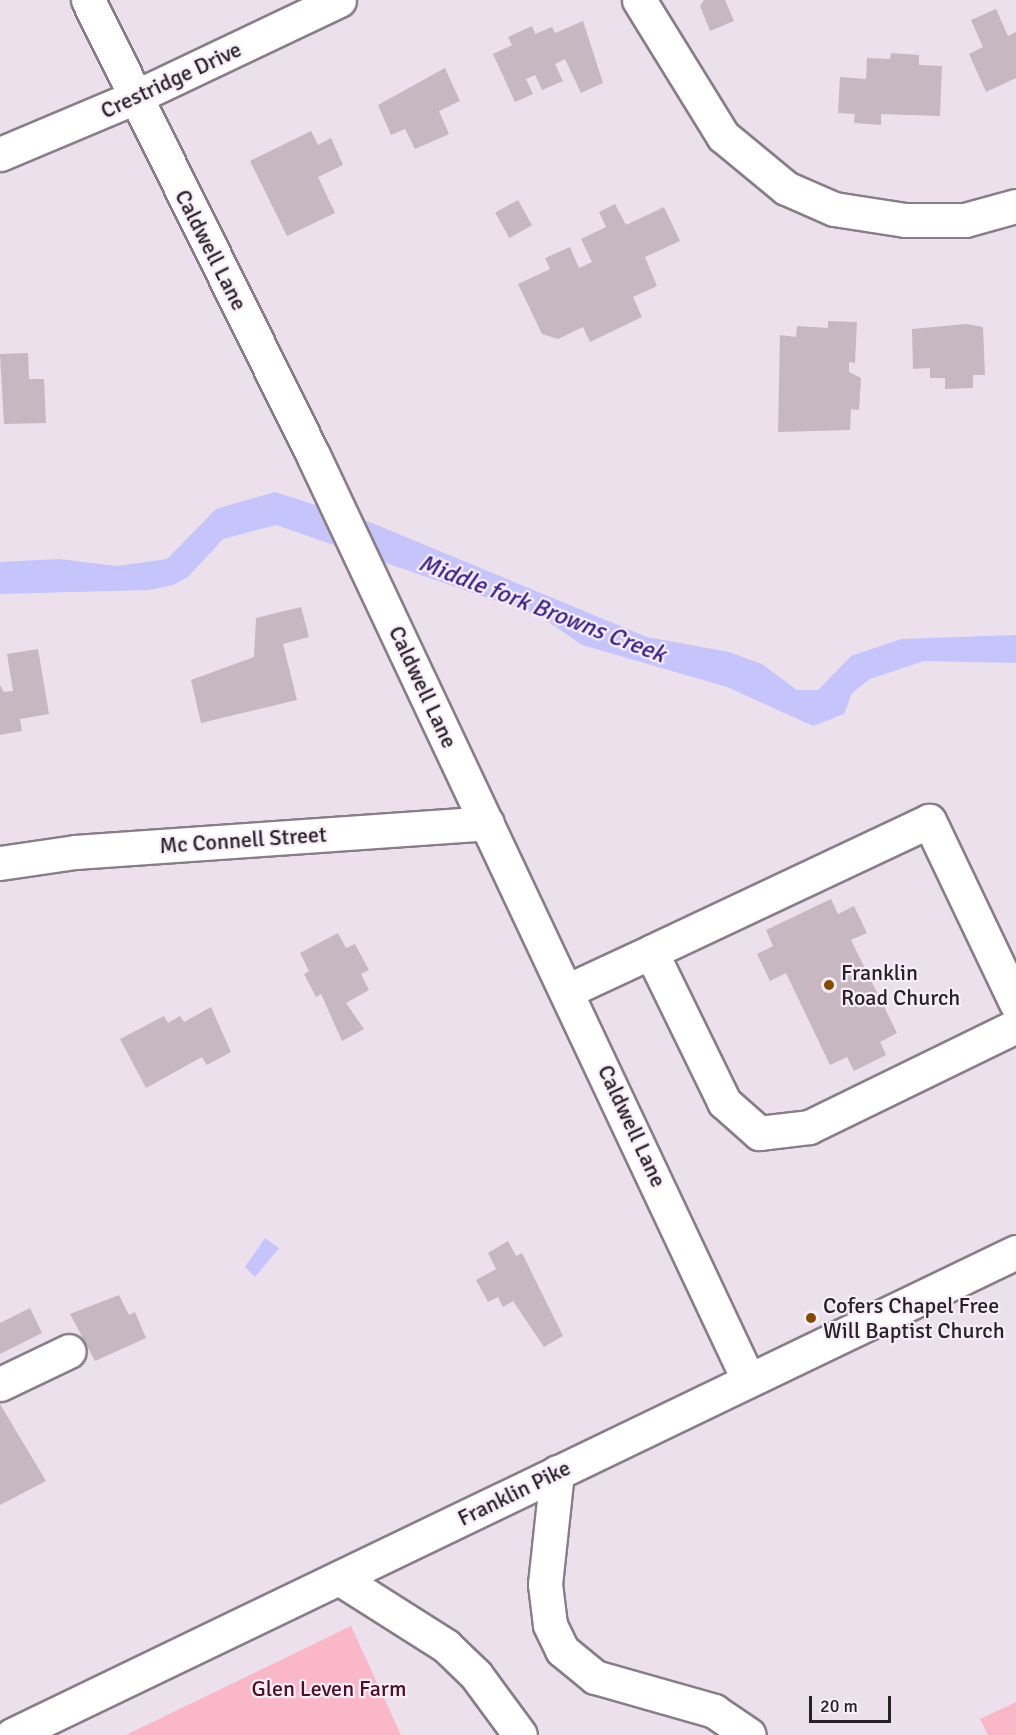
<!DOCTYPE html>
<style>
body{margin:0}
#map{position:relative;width:1016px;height:1735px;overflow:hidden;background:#ebe0ec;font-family:Signika,sans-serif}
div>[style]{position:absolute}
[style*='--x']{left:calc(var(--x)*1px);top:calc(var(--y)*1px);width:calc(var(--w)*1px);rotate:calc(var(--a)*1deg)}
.green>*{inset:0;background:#fab7c7}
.water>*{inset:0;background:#c6c5fb}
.building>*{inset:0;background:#c7b7c0;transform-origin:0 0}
.roads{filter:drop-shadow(2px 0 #887d88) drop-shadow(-2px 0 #887d88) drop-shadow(0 2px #887d88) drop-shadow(0 -2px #887d88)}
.minor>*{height:33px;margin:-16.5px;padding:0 16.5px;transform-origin:16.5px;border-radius:16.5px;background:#fff}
.major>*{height:33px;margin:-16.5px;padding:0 16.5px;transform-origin:16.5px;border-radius:16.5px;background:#fff}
.dots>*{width:16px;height:16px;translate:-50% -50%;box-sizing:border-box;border:3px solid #f9edf9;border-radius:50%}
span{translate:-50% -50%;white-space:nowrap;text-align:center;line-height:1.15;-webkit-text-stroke:4.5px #f9edf9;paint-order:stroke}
.street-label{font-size:22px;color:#262226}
.poi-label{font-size:22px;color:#262226}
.left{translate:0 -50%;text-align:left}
.park-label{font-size:22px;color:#4d0f25}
.water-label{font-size:24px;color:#372284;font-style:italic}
.scale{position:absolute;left:809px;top:1696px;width:82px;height:27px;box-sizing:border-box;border:3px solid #262226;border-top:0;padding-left:8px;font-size:18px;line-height:21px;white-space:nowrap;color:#262226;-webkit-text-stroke:4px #f9edf9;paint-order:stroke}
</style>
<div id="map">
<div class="green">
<i style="clip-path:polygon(351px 1626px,401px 1735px,126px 1735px)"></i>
<i style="clip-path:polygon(1016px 1702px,1016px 1735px,988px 1735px,980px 1719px)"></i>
</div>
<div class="water">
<i style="clip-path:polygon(275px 492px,372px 523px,647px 637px,729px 652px,762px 664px,797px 690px,818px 690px,851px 656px,901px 639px,1016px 635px,1016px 663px,924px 661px,870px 679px,852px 693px,844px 714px,813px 726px,727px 687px,582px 645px,540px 616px,276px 525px,223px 539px,188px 577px,173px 585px,149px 590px,0 594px,0 562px,59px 559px,117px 566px,167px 559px,216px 509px)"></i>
<i style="clip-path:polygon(265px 1238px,279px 1248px,255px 1277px,245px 1267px)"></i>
</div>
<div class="building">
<i style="clip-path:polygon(704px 0,725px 0,734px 21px,710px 31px,700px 6px)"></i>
<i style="clip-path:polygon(996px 9px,1008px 36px,1016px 32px,1016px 78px,986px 92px,969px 54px,983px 47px,971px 20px)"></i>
<i style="clip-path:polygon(583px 21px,603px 83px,581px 93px,565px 59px,555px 64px,563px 81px,542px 90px,535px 75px,526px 79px,533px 94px,515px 102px,493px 54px,512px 45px,508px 37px,532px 26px,535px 34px,552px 27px,555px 33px)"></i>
<i style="clip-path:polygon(891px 53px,919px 55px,919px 65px,942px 66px,940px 116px,881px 114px,881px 125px,854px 123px,855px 114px,838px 113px,840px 77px,866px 79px,867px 58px,890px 59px)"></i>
<i style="clip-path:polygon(445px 68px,460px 101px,439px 111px,449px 134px,415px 149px,405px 129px,391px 135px,378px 105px)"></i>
<i style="clip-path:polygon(311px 131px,318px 145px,331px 138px,343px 165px,318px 177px,335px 213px,287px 236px,250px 161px)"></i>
<i style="left:518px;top:200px;width:29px;height:26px;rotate:61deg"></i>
<i style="clip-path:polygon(615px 204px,626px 225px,664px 207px,680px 241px,645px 257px,657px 286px,633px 297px,642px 317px,590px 342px,583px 327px,558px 339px,542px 334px,518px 284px,550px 269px,545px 258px,570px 247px,579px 268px,592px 262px,581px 239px,606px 227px,599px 212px)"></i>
<i style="clip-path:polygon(828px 321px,857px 322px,855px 363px,849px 362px,849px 372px,861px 378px,859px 410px,851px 409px,850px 430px,778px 432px,780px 335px,796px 337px,797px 326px,828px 328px)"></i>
<i style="clip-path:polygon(966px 324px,983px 327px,985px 375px,973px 375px,973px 388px,945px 389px,945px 378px,930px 378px,930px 368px,913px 369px,912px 329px)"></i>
<i style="clip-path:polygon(28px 353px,29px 379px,44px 379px,46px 423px,4px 424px,0 354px)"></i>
<i style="clip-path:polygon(301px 607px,309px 637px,283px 644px,297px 700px,201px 723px,191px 680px,254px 657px,256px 618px)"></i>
<i style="clip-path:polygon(38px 649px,49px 714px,20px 719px,22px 731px,0 735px,0 685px,4px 692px,13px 691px,7px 654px)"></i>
<i style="clip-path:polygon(831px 899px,838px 914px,854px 906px,867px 933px,851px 940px,897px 1033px,880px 1042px,886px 1055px,854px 1071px,847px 1057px,830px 1065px,786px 973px,770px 981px,757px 954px,773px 946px,766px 930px)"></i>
<i style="clip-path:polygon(338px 933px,346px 948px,355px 944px,369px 970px,361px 974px,369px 990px,346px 1003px,364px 1029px,342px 1041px,321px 994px,316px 997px,304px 974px,309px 971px,300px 953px)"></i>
<i style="clip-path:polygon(211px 1007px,231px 1052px,207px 1065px,202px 1057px,146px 1088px,120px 1039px,164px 1016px,168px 1023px,180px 1016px,184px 1022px)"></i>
<i style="clip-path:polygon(508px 1241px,516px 1256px,522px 1253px,563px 1336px,544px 1347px,513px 1301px,503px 1307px,498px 1297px,488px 1302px,476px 1280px,496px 1269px,488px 1253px)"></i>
<i style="clip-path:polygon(119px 1295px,129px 1315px,135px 1312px,146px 1338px,95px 1361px,70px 1314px)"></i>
<i style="clip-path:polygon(30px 1308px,42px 1333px,0 1354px,0 1323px)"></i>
<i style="clip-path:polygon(0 1404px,46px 1481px,0 1505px)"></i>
</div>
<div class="roads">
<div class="minor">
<i style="--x:88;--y:0;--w:508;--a:63.69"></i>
<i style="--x:313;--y:455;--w:1021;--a:64.79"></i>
<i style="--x:639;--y:0;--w:160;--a:58.3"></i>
<i style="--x:723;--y:136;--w:82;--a:39.5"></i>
<i style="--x:786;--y:188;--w:52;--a:23.6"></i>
<i style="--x:834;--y:209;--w:72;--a:8.8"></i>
<i style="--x:905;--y:220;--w:60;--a:0"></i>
<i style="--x:965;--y:220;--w:53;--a:-15.4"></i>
<i style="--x:0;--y:154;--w:144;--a:-22.8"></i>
<i style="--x:133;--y:98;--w:228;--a:-25.4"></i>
<i style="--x:0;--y:863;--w:76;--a:-8.3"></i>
<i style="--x:75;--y:852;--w:413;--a:-4"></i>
<i style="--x:569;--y:990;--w:90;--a:-24.9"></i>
<i style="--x:1016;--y:1003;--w:202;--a:-115.5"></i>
<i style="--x:929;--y:821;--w:307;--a:154.8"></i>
<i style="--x:651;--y:952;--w:167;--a:64"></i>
<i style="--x:724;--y:1102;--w:47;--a:41.5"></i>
<i style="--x:759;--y:1133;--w:50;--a:-6.8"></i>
<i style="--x:809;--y:1127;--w:230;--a:-26"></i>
<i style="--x:0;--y:1384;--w:76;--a:-25.6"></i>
<i style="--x:557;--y:1472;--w:113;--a:96.1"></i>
<i style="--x:545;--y:1584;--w:41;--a:83"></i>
<i style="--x:550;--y:1625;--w:28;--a:64"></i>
<i style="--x:562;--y:1650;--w:43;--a:39.3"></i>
<i style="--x:595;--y:1677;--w:124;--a:15.9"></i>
<i style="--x:714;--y:1711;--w:42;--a:34.4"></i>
<i style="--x:339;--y:1578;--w:127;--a:32.4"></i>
<i style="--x:446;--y:1646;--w:42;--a:44"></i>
<i style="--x:476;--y:1675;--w:74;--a:53.7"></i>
</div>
<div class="major">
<i style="--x:12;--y:1735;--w:1114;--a:-25.69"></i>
</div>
</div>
<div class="dots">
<i style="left:829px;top:985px;background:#854a00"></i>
<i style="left:811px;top:1318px;background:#854a00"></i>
</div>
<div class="street-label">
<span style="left:171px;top:80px;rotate:-25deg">Crestridge Drive</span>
<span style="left:211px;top:250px;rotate:63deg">Caldwell Lane</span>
<span style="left:423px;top:687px;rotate:65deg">Caldwell Lane</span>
<span style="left:243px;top:840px;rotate:-4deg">Mc Connell Street</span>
<span style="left:632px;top:1126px;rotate:65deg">Caldwell Lane</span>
<span style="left:514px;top:1493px;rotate:-26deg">Franklin Pike</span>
</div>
<div class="poi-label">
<span class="left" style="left:841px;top:985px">Franklin<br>Road Church</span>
<span class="left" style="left:823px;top:1318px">Cofers Chapel Free<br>Will Baptist Church</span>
</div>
<div class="park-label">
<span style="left:329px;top:1689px">Glen Leven Farm</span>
</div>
<div class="water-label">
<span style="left:542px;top:609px;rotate:21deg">Middle fork Browns Creek</span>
</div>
<div class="scale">20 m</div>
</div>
